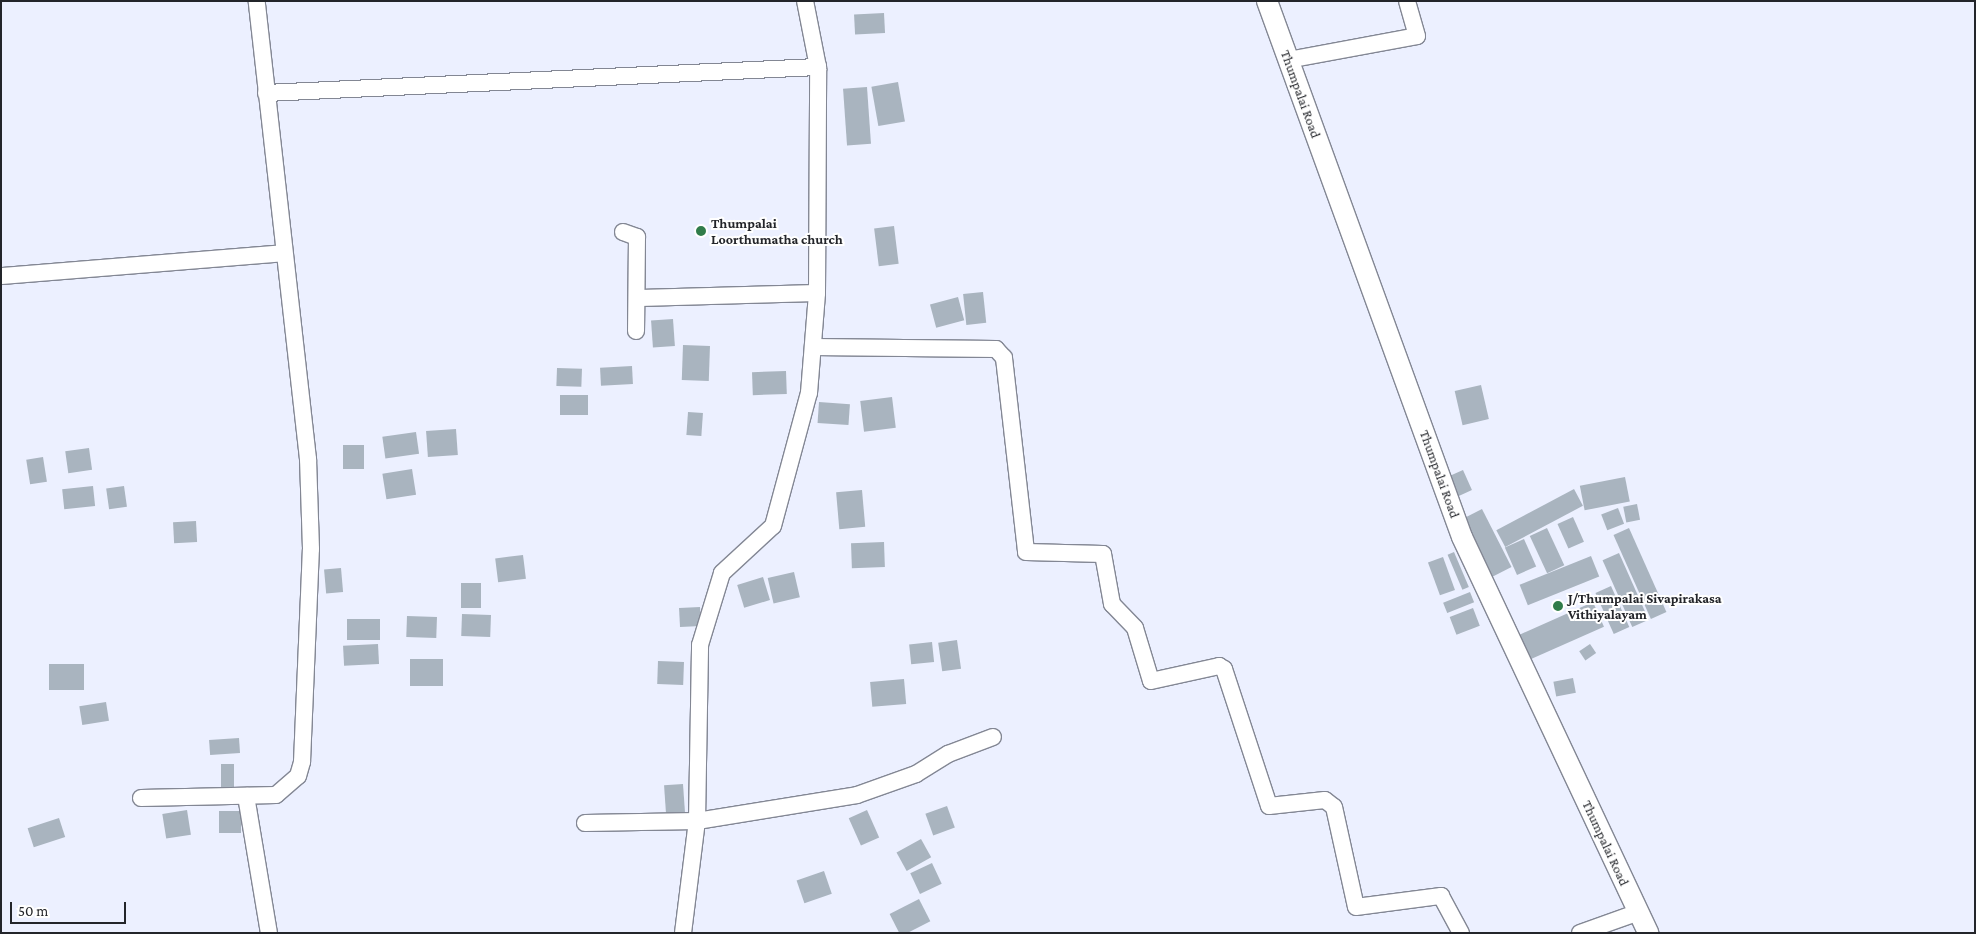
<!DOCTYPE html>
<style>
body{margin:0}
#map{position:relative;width:1976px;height:934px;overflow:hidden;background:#ecf0ff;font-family:"Crimson Pro",serif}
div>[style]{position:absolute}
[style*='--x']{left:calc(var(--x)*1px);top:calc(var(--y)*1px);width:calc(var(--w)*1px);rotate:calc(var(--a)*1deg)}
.building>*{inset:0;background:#a9b4bf;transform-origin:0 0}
.roads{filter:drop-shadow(1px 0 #838794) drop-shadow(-1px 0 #838794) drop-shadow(0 1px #838794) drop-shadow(0 -1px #838794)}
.minor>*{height:16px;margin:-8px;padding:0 8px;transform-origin:8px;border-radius:8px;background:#fff}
.tertiary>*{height:20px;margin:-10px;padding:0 10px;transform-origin:10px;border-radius:10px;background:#fff}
.dots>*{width:14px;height:14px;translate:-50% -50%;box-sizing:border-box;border:2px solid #fff;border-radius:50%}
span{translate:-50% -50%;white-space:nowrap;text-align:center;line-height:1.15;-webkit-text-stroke:4px #fff;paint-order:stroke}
.street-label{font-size:14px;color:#23252a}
.poi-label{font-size:14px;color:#23252a;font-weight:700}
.left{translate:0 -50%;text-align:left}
.frame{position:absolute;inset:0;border:2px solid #23252a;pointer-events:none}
.scale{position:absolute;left:10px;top:902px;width:116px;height:22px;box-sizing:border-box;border:2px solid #23252a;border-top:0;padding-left:6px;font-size:15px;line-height:18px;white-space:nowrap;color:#23252a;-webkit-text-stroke:4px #fff;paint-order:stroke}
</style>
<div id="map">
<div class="building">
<i style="left:884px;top:13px;width:20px;height:30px;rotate:87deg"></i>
<i style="left:898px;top:82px;width:40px;height:27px;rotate:80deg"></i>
<i style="left:867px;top:87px;width:57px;height:24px;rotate:86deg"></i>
<i style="left:894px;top:226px;width:38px;height:20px;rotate:83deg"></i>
<i style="left:983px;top:292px;width:31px;height:20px;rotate:84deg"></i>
<i style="left:958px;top:297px;width:24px;height:29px;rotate:75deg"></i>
<i style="left:673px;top:319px;width:27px;height:22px;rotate:86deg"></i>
<i style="left:683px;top:345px;width:27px;height:35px;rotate:2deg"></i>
<i style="left:632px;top:366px;width:18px;height:32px;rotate:87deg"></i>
<i style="left:557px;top:368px;width:25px;height:18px;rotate:2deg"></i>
<i style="left:786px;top:371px;width:23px;height:34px;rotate:88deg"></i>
<i style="left:1481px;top:385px;width:35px;height:27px;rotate:77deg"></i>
<i style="left:560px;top:395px;width:28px;height:20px"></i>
<i style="left:892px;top:397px;width:31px;height:32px;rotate:83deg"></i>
<i style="left:819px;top:402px;width:31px;height:21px;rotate:4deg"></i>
<i style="left:688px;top:412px;width:15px;height:23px;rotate:4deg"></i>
<i style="left:456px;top:429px;width:26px;height:30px;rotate:86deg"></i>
<i style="left:416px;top:432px;width:22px;height:34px;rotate:82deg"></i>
<i style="left:343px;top:445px;width:21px;height:24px"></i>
<i style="left:89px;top:448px;width:22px;height:24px;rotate:82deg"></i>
<i style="left:43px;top:457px;width:25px;height:17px;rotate:81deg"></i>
<i style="left:412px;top:469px;width:26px;height:30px;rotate:81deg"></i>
<i style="left:1463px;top:470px;width:22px;height:21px;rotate:66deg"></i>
<i style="left:1625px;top:477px;width:25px;height:46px;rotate:79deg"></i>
<i style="left:93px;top:486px;width:20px;height:31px;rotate:84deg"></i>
<i style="left:124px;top:486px;width:21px;height:18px;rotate:82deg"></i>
<i style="left:1574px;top:489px;width:19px;height:88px;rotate:62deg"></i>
<i style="left:862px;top:490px;width:37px;height:26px;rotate:85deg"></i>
<i style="left:1637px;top:504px;width:16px;height:14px;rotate:79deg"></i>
<i style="left:1618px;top:508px;width:17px;height:18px;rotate:69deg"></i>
<i style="left:1482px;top:509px;width:65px;height:22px;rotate:63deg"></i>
<i style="left:1573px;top:517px;width:27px;height:17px;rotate:66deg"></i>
<i style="left:196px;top:521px;width:21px;height:23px;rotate:87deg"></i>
<i style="left:1547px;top:528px;width:41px;height:19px;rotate:65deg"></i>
<i style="left:1629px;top:528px;width:92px;height:17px;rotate:66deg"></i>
<i style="left:1524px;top:539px;width:30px;height:21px;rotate:66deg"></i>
<i style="left:884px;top:542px;width:25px;height:33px;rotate:88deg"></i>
<i style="left:1454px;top:552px;width:38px;height:7px;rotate:67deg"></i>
<i style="left:1619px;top:553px;width:73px;height:18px;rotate:66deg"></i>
<i style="left:523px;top:555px;width:24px;height:28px;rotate:83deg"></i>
<i style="left:1591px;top:556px;width:22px;height:77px;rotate:68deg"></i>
<i style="left:1443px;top:557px;width:35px;height:16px;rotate:70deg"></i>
<i style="left:341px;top:568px;width:24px;height:17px;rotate:85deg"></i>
<i style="left:794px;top:572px;width:26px;height:27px;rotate:77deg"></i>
<i style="left:763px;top:577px;width:24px;height:27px;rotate:73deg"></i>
<i style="left:461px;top:583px;width:20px;height:25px"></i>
<i style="left:1611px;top:586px;width:45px;height:17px;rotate:66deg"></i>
<i style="left:1470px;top:592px;width:11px;height:29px;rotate:68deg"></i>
<i style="left:1593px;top:602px;width:27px;height:81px;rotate:66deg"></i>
<i style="left:700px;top:607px;width:19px;height:21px;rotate:87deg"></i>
<i style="left:1473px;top:608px;width:19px;height:25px;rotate:69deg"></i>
<i style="left:462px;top:614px;width:29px;height:22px;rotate:2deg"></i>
<i style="left:407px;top:616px;width:30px;height:21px;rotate:2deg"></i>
<i style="left:347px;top:619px;width:33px;height:21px"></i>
<i style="left:957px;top:640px;width:29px;height:19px;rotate:82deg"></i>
<i style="left:932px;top:642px;width:20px;height:23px;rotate:84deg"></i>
<i style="left:378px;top:644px;width:20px;height:35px;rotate:87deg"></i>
<i style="left:1590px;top:644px;width:11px;height:13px;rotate:56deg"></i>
<i style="left:410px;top:659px;width:33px;height:27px"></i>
<i style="left:658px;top:661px;width:26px;height:23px;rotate:2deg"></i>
<i style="left:84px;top:664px;width:26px;height:35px;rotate:90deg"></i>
<i style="left:1573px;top:678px;width:15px;height:20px;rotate:79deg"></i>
<i style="left:904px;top:679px;width:25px;height:34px;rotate:85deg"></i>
<i style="left:106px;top:702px;width:19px;height:27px;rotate:81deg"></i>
<i style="left:239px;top:738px;width:15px;height:30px;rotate:86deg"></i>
<i style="left:221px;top:764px;width:13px;height:27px"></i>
<i style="left:683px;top:784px;width:28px;height:19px;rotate:86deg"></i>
<i style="left:947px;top:806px;width:23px;height:23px;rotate:70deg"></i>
<i style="left:187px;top:810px;width:25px;height:25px;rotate:81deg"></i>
<i style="left:867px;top:810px;width:30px;height:20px;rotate:66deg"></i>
<i style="left:219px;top:811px;width:22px;height:22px"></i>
<i style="left:59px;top:818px;width:20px;height:33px;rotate:72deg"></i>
<i style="left:921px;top:839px;width:21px;height:28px;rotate:61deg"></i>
<i style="left:932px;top:863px;width:23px;height:24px;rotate:65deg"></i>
<i style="left:824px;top:871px;width:24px;height:29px;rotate:71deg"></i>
<i style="left:919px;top:899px;width:25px;height:33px;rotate:63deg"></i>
</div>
<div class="roads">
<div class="minor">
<i style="--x:1288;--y:60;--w:131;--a:-10.5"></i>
<i style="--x:1417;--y:36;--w:36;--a:-106"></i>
<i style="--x:266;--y:93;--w:553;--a:-2.7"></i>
<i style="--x:623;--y:232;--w:15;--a:20"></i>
<i style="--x:637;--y:237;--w:94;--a:90.6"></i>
<i style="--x:1;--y:276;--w:284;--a:-4.6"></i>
<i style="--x:639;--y:298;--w:178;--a:-1.6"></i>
<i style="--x:813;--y:347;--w:183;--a:0.6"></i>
<i style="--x:996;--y:349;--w:12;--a:48"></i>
<i style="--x:1004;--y:358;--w:195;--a:83.5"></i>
<i style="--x:1026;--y:552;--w:77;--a:1.5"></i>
<i style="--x:1103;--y:554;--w:51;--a:79.8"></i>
<i style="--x:1112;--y:604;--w:33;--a:46"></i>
<i style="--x:1135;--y:628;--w:55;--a:73.2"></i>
<i style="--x:1151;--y:681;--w:70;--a:-12.4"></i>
<i style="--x:1219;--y:666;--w:6;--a:31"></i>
<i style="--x:1224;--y:669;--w:144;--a:71.8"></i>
<i style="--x:1269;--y:806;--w:56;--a:-6.1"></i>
<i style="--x:1325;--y:800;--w:11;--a:38"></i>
<i style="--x:1334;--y:807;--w:102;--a:77.6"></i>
<i style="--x:1356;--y:907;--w:86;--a:-7.4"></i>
<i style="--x:1441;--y:896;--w:42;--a:61.6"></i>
<i style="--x:246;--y:796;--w:139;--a:80.5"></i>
<i style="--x:141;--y:798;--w:135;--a:-1.3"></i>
<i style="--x:276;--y:795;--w:29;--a:-41"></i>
<i style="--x:298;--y:776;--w:15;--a:-74"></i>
<i style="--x:302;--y:762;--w:213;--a:-87.6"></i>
<i style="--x:311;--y:549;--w:90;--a:-91.9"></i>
<i style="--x:308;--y:459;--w:461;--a:-96.4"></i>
<i style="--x:585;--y:823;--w:112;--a:-1"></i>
<i style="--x:697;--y:821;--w:162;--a:-9.2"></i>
<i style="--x:857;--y:795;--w:63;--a:-19.6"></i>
<i style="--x:916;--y:774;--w:38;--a:-32"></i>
<i style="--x:948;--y:754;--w:48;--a:-20.7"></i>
<i style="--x:683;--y:933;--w:113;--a:-82.9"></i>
<i style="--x:697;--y:821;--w:176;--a:-89"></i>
<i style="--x:700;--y:645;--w:75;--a:-73"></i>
<i style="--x:722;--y:573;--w:69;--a:-42.7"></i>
<i style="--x:773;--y:526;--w:138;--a:-74.9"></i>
<i style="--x:809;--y:393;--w:100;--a:-85.4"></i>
<i style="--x:817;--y:293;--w:226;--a:-89.7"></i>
<i style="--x:818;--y:67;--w:67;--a:-101.1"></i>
<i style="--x:1580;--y:933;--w:63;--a:-19.6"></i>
</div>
<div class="tertiary">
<i style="--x:1267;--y:1;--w:570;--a:70.01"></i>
<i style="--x:1462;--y:537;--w:438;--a:64.8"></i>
</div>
</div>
<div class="dots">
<i style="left:701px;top:231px;background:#307c4a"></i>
<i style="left:1558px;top:606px;background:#307c4a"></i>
</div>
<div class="street-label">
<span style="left:1301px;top:94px;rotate:70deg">Thumpalai Road</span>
<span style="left:1440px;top:474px;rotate:70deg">Thumpalai Road</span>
<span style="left:1606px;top:843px;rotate:65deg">Thumpalai Road</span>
</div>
<div class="poi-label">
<span class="left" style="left:711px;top:231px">Thumpalai<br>Loorthumatha church</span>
<span class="left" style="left:1568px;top:606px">J/Thumpalai Sivapirakasa<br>Vithiyalayam</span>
</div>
<div class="frame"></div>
<div class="scale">50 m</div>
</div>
